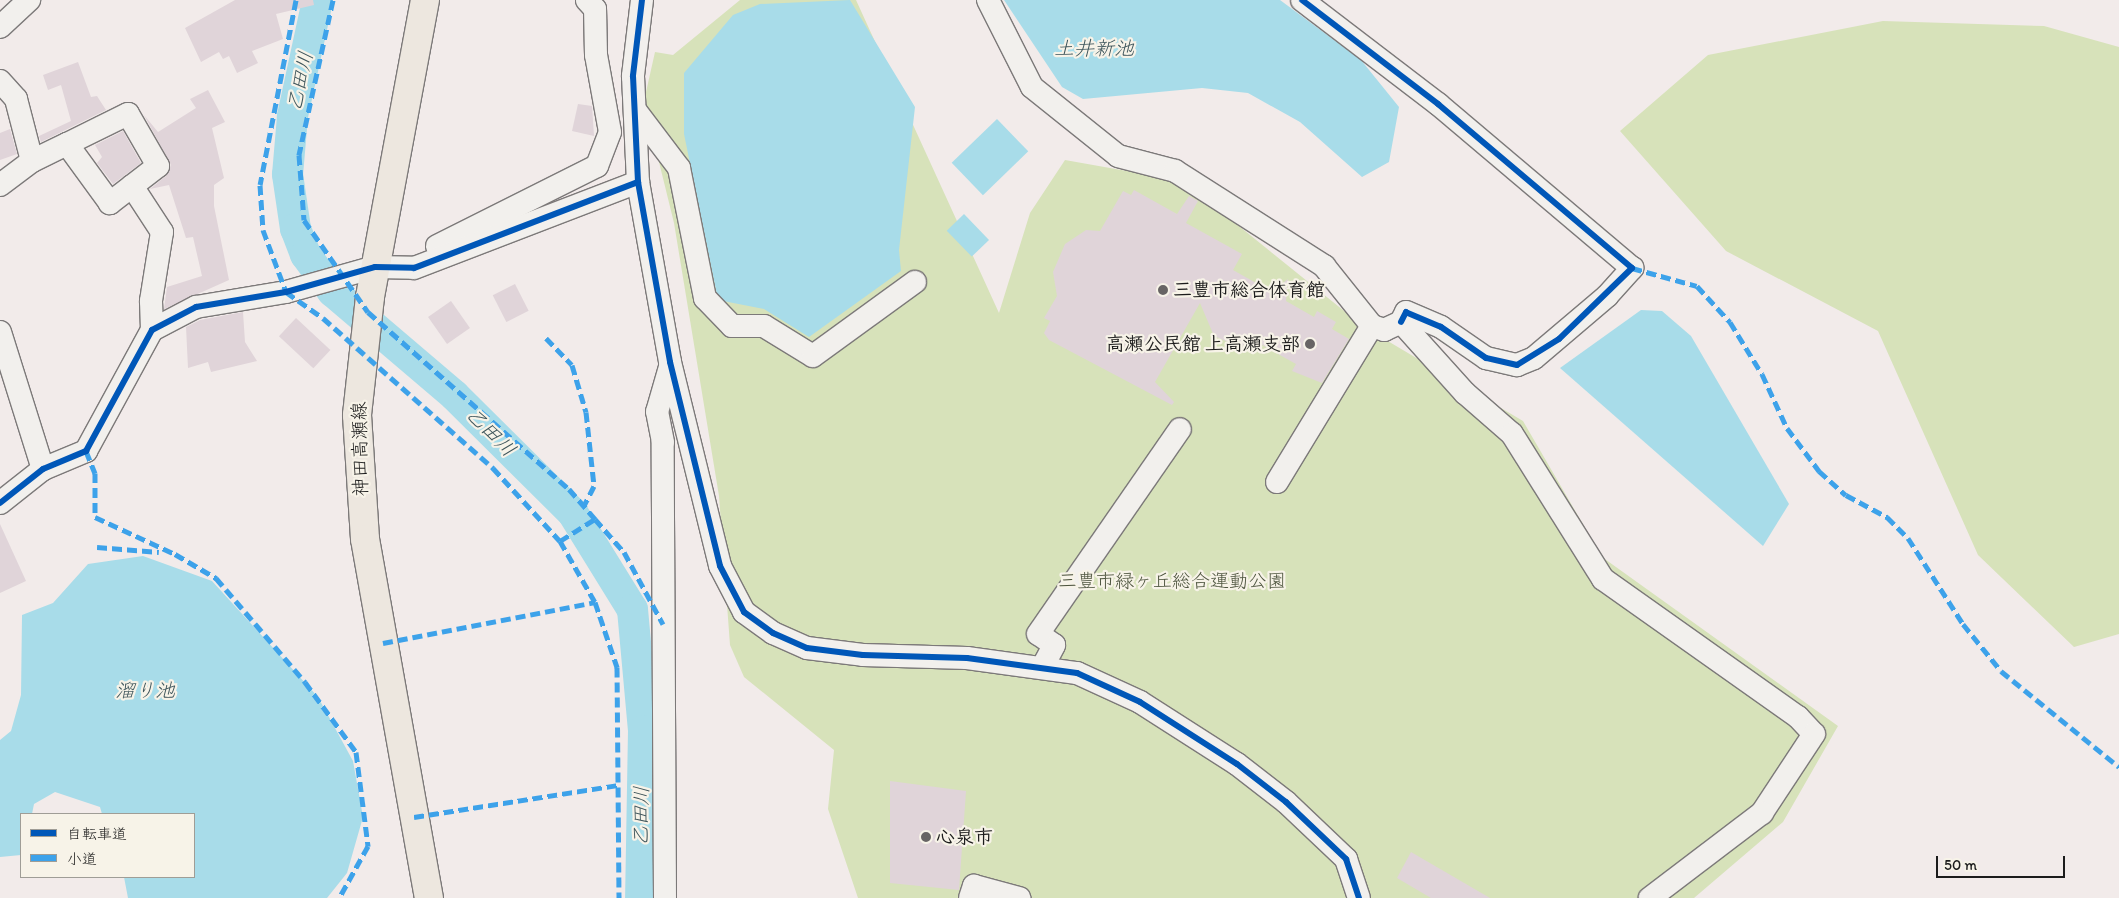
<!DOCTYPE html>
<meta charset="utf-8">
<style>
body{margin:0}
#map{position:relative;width:2119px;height:898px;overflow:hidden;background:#f2ebea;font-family:Itim,"Klee One",sans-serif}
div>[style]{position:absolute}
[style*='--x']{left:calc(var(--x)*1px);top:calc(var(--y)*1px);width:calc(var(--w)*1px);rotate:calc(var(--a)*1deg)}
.green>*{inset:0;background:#d7e2ba}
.water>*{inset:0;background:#a8dce9;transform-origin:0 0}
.river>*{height:31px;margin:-15.5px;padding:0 15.5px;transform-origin:15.5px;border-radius:15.5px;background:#a8dce9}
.building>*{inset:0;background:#e0d4d9;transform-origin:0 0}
.roads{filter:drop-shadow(1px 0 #7c7979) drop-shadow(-1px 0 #7c7979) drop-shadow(0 1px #7c7979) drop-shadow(0 -1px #7c7979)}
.minor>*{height:22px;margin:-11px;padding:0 11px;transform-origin:11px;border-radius:11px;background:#f2f0ed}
.major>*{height:28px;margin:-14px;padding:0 14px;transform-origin:14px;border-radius:14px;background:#ede7df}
.quiet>*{height:5px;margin-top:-2.5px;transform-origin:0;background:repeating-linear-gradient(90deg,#3da2ea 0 10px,transparent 0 15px)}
.cycleway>*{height:6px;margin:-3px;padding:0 3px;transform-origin:3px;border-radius:3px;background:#0057b8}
.dots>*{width:14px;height:14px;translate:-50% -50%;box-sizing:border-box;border:2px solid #f7f3e8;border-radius:50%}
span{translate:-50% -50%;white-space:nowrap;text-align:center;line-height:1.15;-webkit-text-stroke:4.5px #f7f3e8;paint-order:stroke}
.poi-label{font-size:19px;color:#1c1c1c;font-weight:700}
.left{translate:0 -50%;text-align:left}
.right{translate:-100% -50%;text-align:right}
.street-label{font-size:19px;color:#1c1c1c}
.park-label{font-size:19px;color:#4e553f}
.water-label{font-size:20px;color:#3d545a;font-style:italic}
.legend{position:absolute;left:20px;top:813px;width:175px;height:65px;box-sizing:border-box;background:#f7f3e8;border:1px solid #9f9d96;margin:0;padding:6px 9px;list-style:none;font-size:15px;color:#1c1c1c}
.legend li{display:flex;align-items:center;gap:10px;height:25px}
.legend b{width:25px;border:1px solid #9f9d96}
.scale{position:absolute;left:1936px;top:856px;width:129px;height:22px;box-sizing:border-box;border:2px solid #1c1c1c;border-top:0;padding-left:6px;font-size:15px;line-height:18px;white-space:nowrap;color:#1c1c1c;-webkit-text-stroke:4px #f7f3e8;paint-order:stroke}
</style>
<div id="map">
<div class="green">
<i style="clip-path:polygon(740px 0,856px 0,999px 313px,1030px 213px,1065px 160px,1183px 181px,1364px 327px,1523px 421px,1602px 557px,1838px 726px,1783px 822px,1694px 898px,858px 898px,828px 809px,834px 750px,744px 677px,730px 645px,719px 496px,674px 223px,644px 101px,655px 52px,673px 55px)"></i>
<i style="clip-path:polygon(1883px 21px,2044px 26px,2119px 47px,2119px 634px,2074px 647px,1978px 555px,1878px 331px,1726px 251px,1620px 131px,1708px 55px)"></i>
</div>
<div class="water">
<i style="clip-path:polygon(850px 0,915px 107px,899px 250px,901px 271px,809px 337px,764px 309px,718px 300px,684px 134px,684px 73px,733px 15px,760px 4px)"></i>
<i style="clip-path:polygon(1004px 0,1280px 0,1361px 60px,1399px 107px,1389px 162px,1362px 177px,1300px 122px,1248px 93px,1202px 88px,1083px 99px,1062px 87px)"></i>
<i style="left:997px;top:119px;width:45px;height:63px;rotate:46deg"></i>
<i style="left:964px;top:214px;width:36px;height:24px;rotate:46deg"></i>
<i style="clip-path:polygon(1641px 310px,1662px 311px,1691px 336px,1789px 504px,1763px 546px,1560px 368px)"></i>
<i style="clip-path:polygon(143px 556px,212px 581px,318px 697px,353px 761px,363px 817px,347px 873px,327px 898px,128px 898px,124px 877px,194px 877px,194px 814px,102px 814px,100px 807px,55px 792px,34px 804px,32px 814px,21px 814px,21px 855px,0 857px,0 740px,11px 731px,21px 695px,22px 615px,53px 603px,88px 564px)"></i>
</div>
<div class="river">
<i style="--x:317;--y:0;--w:119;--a:102.2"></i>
<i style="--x:292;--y:116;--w:58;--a:94.9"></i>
<i style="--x:287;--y:174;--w:55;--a:81.6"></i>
<i style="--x:295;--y:228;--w:28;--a:69"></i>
<i style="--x:305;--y:254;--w:46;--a:53.9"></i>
<i style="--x:332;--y:291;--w:160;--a:40.4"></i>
<i style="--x:454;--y:395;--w:166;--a:44.8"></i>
<i style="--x:572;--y:512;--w:114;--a:58.3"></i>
<i style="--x:632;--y:609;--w:121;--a:84.8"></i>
<i style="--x:643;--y:730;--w:168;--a:91"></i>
</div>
<div class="building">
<i style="clip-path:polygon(235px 0,313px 0,314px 5px,276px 14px,283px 39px,252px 51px,258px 63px,237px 73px,229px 56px,223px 59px,219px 52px,201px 62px,185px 28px)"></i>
<i style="clip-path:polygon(78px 62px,91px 97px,97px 96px,106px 110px,41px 142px,39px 136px,71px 121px,61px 85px,48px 90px,43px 75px)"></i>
<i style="clip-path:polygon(208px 90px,225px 122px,212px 128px,224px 178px,214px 185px,214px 206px,229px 280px,164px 309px,167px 287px,202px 276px,193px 237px,186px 238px,169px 185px,150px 189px,166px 176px,171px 165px,144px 115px,158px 132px,196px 108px,190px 99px)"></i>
<i style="clip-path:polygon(578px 104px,592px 106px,594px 136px,572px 131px)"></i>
<i style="clip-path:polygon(10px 129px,17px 154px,0 160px,0 133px)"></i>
<i style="clip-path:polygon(123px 131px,141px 163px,113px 184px,97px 163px,102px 157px,95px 145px)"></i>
<i style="clip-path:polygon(1134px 190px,1177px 214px,1189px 196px,1198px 201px,1186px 223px,1242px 254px,1233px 270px,1272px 292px,1288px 279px,1286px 301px,1314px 317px,1317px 311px,1336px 322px,1332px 329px,1349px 339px,1322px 383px,1292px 371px,1296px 364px,1248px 337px,1242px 348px,1214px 336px,1200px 303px,1155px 382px,1174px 402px,1172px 405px,1049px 340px,1044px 333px,1050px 321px,1044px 318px,1057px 296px,1053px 272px,1065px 244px,1086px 230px,1100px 231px,1123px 191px,1131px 195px)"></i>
<i style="left:515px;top:284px;width:30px;height:25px;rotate:63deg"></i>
<i style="left:451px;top:301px;width:33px;height:28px;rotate:55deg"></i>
<i style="clip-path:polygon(243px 312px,245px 342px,257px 361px,211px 372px,208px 362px,188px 368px,186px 327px,200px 320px)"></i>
<i style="left:296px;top:318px;width:47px;height:25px;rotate:43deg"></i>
<i style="clip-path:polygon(0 524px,26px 581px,0 593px)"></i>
<i style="clip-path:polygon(890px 781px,966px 791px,959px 890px,890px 883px)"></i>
<i style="clip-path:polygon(1411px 852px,1490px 898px,1431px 898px,1397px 878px)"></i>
</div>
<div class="roads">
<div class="minor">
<i style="--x:642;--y:0;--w:77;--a:96.8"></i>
<i style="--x:633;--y:76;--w:106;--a:87.3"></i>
<i style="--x:638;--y:182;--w:183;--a:79.9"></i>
<i style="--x:670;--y:362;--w:210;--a:76.2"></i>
<i style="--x:720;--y:566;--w:52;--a:62.4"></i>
<i style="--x:744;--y:612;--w:36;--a:36"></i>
<i style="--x:773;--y:633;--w:37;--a:24"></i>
<i style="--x:807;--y:648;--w:56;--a:7.1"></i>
<i style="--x:863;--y:655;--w:104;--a:1.7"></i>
<i style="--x:967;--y:658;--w:111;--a:7.8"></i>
<i style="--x:1077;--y:673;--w:69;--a:24.7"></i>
<i style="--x:1140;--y:702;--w:115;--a:32.6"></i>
<i style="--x:1237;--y:764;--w:62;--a:37.8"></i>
<i style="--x:1286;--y:802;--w:83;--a:43.5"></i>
<i style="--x:1346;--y:859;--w:41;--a:71.6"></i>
<i style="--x:988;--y:0;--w:97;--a:63.2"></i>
<i style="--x:1032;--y:87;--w:110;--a:38.7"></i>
<i style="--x:1118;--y:156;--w:59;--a:14.7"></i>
<i style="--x:1175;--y:171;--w:177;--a:32.5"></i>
<i style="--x:1324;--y:266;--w:77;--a:51.3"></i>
<i style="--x:1372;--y:326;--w:13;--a:18"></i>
<i style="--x:1384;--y:330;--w:19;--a:-25"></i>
<i style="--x:1401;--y:322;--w:11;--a:-63"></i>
<i style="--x:1406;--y:312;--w:38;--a:23"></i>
<i style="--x:1441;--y:327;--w:55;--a:34.6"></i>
<i style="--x:1486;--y:358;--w:32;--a:13"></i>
<i style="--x:1517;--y:365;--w:18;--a:-22"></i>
<i style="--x:1534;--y:358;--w:96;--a:-40.3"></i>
<i style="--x:1607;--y:296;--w:38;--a:-48"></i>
<i style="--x:1632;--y:268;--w:254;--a:-139.8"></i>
<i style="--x:1438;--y:104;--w:171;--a:-142.6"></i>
<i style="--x:0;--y:27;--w:40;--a:-43"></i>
<i style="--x:0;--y:81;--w:24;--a:48"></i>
<i style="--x:16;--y:99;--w:64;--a:75.5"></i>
<i style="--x:32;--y:161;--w:40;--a:143"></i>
<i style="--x:635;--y:110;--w:73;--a:52.8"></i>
<i style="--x:679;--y:168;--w:133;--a:78.7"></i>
<i style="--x:705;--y:298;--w:39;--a:46"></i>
<i style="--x:732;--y:326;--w:32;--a:0"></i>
<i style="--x:764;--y:326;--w:57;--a:31.5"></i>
<i style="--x:813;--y:356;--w:126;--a:-36"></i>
<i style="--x:32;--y:161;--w:39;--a:-26"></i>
<i style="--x:67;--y:144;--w:68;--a:-26.2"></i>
<i style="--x:128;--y:114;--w:60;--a:60"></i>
<i style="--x:158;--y:166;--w:61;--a:142.4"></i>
<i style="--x:110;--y:203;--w:73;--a:-126.1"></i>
<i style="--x:132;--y:186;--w:55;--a:56.9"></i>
<i style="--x:162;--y:232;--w:70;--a:99.1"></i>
<i style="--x:151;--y:301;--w:29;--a:88"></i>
<i style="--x:437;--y:246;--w:179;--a:-26.6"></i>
<i style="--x:597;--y:166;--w:36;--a:-69"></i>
<i style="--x:610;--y:132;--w:78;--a:-100.3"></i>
<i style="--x:596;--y:55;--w:46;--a:-91.2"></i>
<i style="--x:595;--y:9;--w:12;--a:-132"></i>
<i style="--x:1401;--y:322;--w:96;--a:48"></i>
<i style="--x:1465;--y:393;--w:62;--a:41.1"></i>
<i style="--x:1512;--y:434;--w:171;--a:57.9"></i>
<i style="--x:1603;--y:579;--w:239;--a:35.3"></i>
<i style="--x:1798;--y:717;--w:23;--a:47"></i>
<i style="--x:1814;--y:734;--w:95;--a:123.4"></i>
<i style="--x:1762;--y:813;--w:141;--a:142.8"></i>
<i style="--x:0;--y:332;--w:144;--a:72.6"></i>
<i style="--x:1277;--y:482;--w:183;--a:-58.7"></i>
<i style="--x:0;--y:503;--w:55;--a:-38.3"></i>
<i style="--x:43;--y:469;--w:47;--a:-22.7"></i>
<i style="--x:86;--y:451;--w:138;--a:-61.4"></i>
<i style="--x:152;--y:330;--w:50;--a:-27.6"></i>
<i style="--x:196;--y:307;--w:91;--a:-9.5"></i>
<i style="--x:286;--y:292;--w:92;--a:-15.7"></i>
<i style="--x:375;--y:267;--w:39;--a:1"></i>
<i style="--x:414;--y:268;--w:240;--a:-21"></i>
<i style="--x:1042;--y:668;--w:26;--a:-62"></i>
<i style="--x:1054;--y:645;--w:19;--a:-145"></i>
<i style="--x:1038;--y:634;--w:249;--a:-55.3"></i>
<i style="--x:665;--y:898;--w:456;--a:-90.3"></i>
<i style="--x:663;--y:442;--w:31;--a:-101"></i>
<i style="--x:657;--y:412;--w:47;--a:-73.9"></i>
<i style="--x:970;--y:898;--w:13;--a:-72"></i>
<i style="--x:974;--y:886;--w:47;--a:14.9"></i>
</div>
<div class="major">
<i style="--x:425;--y:0;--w:302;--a:100.5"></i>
<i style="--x:370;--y:297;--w:119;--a:96.3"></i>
<i style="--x:357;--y:415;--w:124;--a:86.3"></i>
<i style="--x:365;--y:539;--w:365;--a:79.9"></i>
</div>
</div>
<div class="quiet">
<i style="--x:296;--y:0;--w:188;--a:101"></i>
<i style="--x:260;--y:185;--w:45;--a:86.2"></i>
<i style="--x:263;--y:230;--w:66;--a:69.6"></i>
<i style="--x:286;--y:292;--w:45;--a:35.1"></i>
<i style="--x:323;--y:318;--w:227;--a:41.4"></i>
<i style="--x:493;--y:468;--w:99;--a:47.5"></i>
<i style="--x:560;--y:541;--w:70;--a:60.2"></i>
<i style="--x:595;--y:602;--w:69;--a:71.3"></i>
<i style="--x:617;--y:667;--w:231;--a:89.5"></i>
<i style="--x:333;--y:0;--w:159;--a:102.4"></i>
<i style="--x:299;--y:155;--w:65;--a:85.6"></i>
<i style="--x:304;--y:220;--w:112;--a:55.2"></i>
<i style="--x:368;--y:312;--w:268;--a:41.4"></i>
<i style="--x:569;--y:489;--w:40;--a:49"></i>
<i style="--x:595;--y:519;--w:44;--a:48.7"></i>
<i style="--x:624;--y:552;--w:82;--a:61.6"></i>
<i style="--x:1632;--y:268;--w:67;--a:15.5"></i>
<i style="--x:1697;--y:286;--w:49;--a:47.5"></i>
<i style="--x:1730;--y:322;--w:61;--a:58.4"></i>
<i style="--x:1762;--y:374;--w:60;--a:65.2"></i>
<i style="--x:1787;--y:428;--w:54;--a:53.3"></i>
<i style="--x:1819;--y:471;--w:36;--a:42"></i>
<i style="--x:1846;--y:495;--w:47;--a:28.2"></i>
<i style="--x:1887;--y:517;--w:30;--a:45"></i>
<i style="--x:1908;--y:538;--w:102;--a:57.4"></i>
<i style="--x:1963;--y:624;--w:60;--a:51"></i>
<i style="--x:2001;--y:671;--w:152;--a:39.1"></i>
<i style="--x:546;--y:338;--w:37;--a:46"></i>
<i style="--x:572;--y:365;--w:49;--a:73.4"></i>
<i style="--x:586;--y:412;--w:74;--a:83.8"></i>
<i style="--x:594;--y:486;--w:22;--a:117"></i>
<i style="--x:86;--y:451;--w:24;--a:68"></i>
<i style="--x:95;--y:473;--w:44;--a:90"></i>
<i style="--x:95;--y:517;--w:88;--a:24.8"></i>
<i style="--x:175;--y:554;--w:48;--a:30.3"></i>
<i style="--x:216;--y:578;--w:137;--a:49.4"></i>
<i style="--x:305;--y:682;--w:87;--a:53.9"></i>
<i style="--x:356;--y:752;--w:95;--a:82.7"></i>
<i style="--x:368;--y:846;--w:60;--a:119.1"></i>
<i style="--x:560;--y:541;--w:41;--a:-32.2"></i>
<i style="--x:97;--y:547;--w:62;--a:4.6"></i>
<i style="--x:383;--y:643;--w:216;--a:-10.9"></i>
<i style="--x:414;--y:817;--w:206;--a:-8.9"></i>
</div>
<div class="cycleway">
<i style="--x:642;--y:0;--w:77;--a:96.8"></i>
<i style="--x:633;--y:76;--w:106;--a:87.3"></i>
<i style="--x:638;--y:182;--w:183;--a:79.9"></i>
<i style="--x:670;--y:362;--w:210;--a:76.2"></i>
<i style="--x:720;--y:566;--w:52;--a:62.4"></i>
<i style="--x:744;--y:612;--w:36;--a:36"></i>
<i style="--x:773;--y:633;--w:37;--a:24"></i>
<i style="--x:807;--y:648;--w:56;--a:7.1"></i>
<i style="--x:863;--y:655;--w:104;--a:1.7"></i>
<i style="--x:967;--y:658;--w:111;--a:7.8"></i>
<i style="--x:1077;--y:673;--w:69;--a:24.7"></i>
<i style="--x:1140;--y:702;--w:115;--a:32.6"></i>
<i style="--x:1237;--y:764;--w:62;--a:37.8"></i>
<i style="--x:1286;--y:802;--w:83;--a:43.5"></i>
<i style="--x:1346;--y:859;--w:41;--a:71.6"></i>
<i style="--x:1302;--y:0;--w:171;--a:37.4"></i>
<i style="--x:1438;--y:104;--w:254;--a:40.2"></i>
<i style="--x:1632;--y:268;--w:102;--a:135.8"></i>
<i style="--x:1559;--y:339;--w:49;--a:148.2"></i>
<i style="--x:1517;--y:365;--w:32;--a:-167"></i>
<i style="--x:1486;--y:358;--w:55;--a:-145.4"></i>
<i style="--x:1441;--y:327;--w:38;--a:-157"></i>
<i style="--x:1406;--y:312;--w:11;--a:117"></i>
<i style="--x:0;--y:503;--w:55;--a:-38.3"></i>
<i style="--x:43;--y:469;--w:47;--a:-22.7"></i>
<i style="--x:86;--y:451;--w:138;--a:-61.4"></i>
<i style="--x:152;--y:330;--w:50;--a:-27.6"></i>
<i style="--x:196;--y:307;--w:91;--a:-9.5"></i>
<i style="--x:286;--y:292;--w:92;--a:-15.7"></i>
<i style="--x:375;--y:267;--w:39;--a:1"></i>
<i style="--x:414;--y:268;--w:240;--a:-21"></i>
</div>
<div class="dots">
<i style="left:1163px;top:290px;background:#676464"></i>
<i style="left:1310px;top:344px;background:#676464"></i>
<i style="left:926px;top:837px;background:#676464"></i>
</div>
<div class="poi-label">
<span class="left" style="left:1173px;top:290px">三豊市総合体育館</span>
<span class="right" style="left:1300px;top:344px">高瀬公民館 上高瀬支部</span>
<span class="left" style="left:936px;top:837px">心泉市</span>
</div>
<div class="street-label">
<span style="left:360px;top:449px;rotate:-91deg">神田高瀬線</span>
</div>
<div class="park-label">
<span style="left:1172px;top:581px">三豊市緑ヶ丘総合運動公園</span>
</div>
<div class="water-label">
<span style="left:1094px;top:48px">土井新池</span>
<span style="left:300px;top:81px;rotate:-78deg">乙田川</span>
<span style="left:491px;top:432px;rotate:45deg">乙田川</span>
<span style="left:145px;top:690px">溜り池</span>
<span style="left:641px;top:816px;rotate:-89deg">乙田川</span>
</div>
<ul class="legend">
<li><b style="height:6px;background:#0057b8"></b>自転車道</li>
<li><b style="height:6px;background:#3da2ea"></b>小道</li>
</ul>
<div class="scale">50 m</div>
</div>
